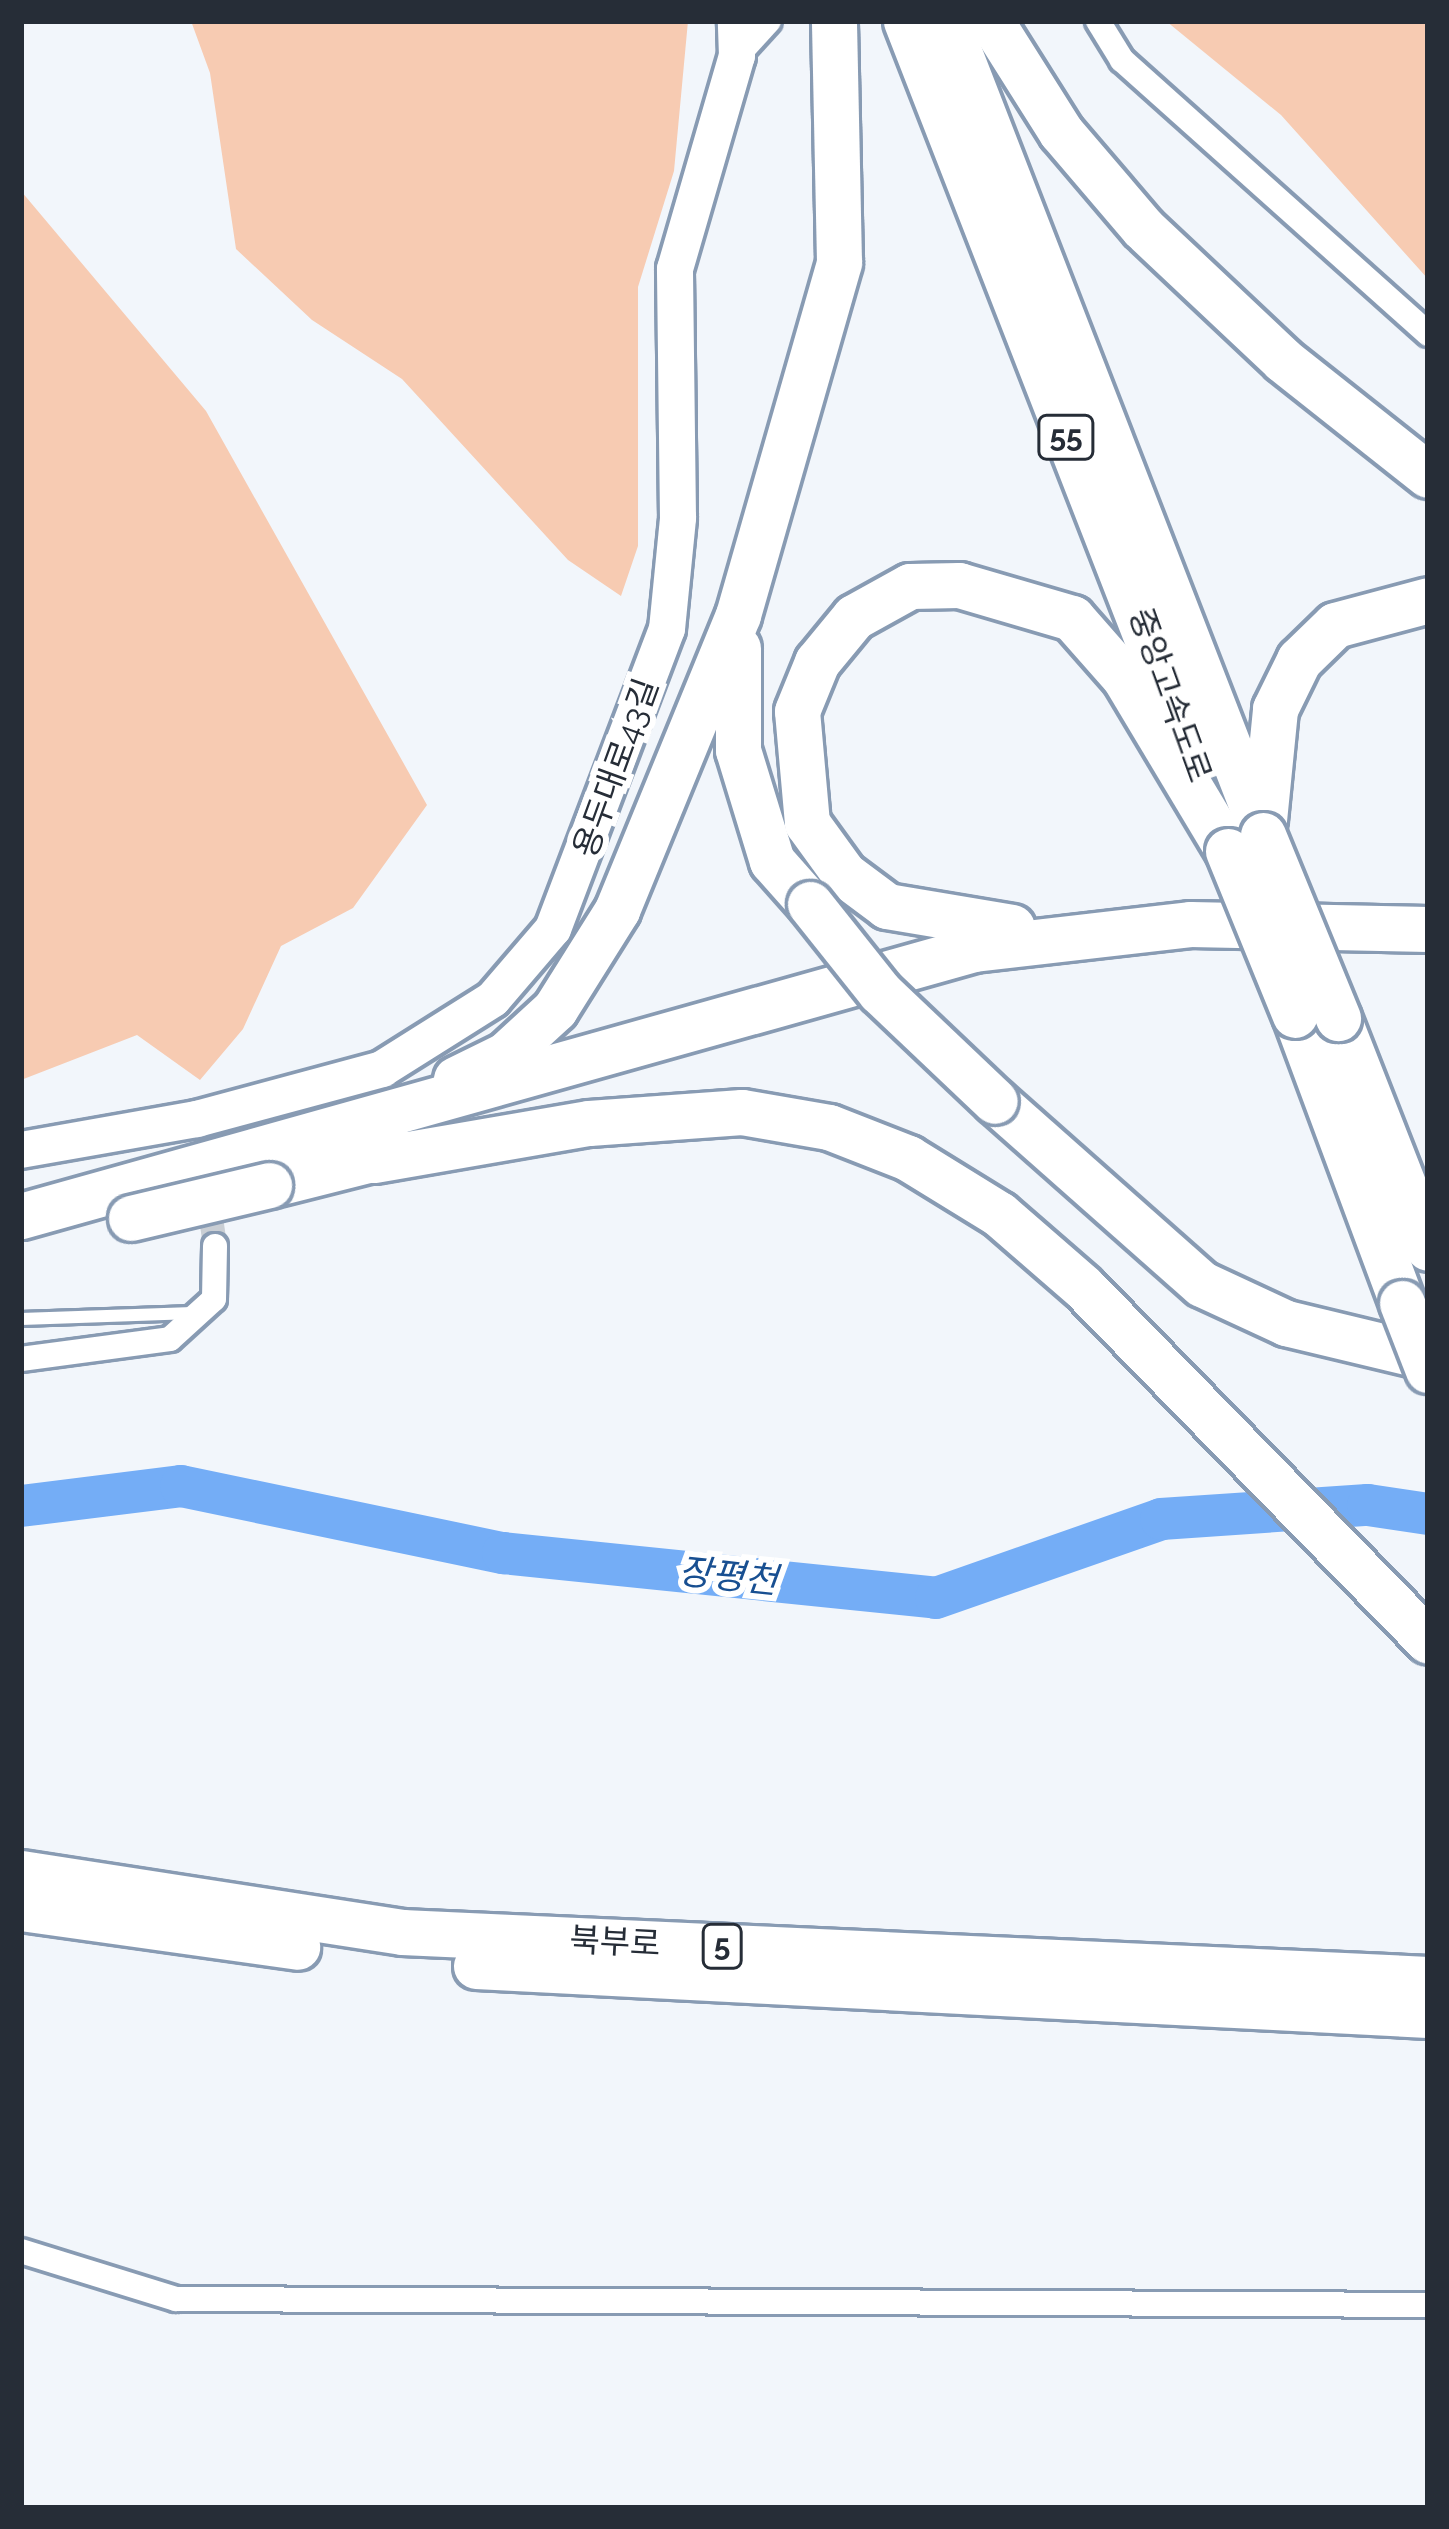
<!DOCTYPE html>
<meta charset="utf-8">
<style>
body{margin:0}
#map{position:relative;width:1449px;height:2529px;overflow:hidden;background:#f2f6fb;font-family:Raleway,"Noto Sans KR",sans-serif}
div>[style]{position:absolute}
[style*='--x']{left:calc(var(--x)*1px);top:calc(var(--y)*1px);width:calc(var(--w)*1px);rotate:calc(var(--a)*1deg)}
.green>*{inset:0;background:#f7cbb2}
.river>*{height:42px;margin:-21px;padding:0 21px;transform-origin:21px;border-radius:21px;background:#74adf6}
.street-tunnel>*{height:24px;margin-top:-12px;transform-origin:0;background:repeating-linear-gradient(90deg,#c9ced4 0 24px,transparent 0 36px)}
.roads{filter:drop-shadow(3px 0 #889bb3) drop-shadow(-3px 0 #889bb3) drop-shadow(0 3px #889bb3) drop-shadow(0 -3px #889bb3)}
.lane>*{height:12px;margin:-6px;padding:0 6px;transform-origin:6px;border-radius:6px;background:#fff}
.street>*{height:24px;margin:-12px;padding:0 12px;transform-origin:12px;border-radius:12px;background:#fff}
.secondary>*{height:36px;margin:-18px;padding:0 18px;transform-origin:18px;border-radius:18px;background:#fff}
.highway>*{height:45px;margin:-22.5px;padding:0 22.5px;transform-origin:22.5px;border-radius:22.5px;background:#fff}
.bridges{filter:drop-shadow(3px 0 #889bb3) drop-shadow(-3px 0 #889bb3) drop-shadow(0 3px #889bb3) drop-shadow(0 -3px #889bb3)}
.highway-bridge>*{height:45px;margin:-22.5px;padding:0 22.5px;transform-origin:22.5px;border-radius:22.5px;background:#fff}
span{translate:-50% -50%;white-space:nowrap;text-align:center;line-height:1.15;-webkit-text-stroke:12px #fff;paint-order:stroke}
.shield-label span{padding:3px 9px;background:#fff;border:3px solid;border-radius:9px;-webkit-text-stroke-width:0}
.shield-label{font-size:30px;color:#262d37;font-weight:700}
.street-label{font-size:33px;color:#262d37}
.water-label{font-size:36px;color:#184f91;font-style:italic}
.frame{position:absolute;inset:0;border:24px solid #262d37;pointer-events:none}
</style>
<div id="map">
<div class="green">
<i style="clip-path:polygon(191px 21px,688px 21px,674px 171px,638px 287px,638px 546px,621px 596px,568px 560px,402px 379px,312px 320px,236px 249px,210px 73px)"></i>
<i style="clip-path:polygon(1166px 21px,1428px 21px,1428px 279px,1281px 115px)"></i>
<i style="clip-path:polygon(21px 191px,206px 411px,427px 805px,353px 908px,281px 946px,243px 1029px,200px 1080px,137px 1035px,21px 1080px)"></i>
</div>
<div class="river">
<i style="--x:21;--y:1506;--w:161;--a:-7.1"></i>
<i style="--x:181;--y:1486;--w:329;--a:11.8"></i>
<i style="--x:503;--y:1553;--w:435;--a:5.9"></i>
<i style="--x:936;--y:1598;--w:238;--a:-19.3"></i>
<i style="--x:1161;--y:1519;--w:207;--a:-3.9"></i>
<i style="--x:1368;--y:1505;--w:61;--a:8.5"></i>
</div>
<div class="street-tunnel">
<i style="--x:207;--y:1189;--w:58;--a:82"></i>
</div>
<div class="roads">
<div class="lane">
<i style="--x:21;--y:1319;--w:172;--a:-2"></i>
</div>
<div class="street">
<i style="--x:1098;--y:21;--w:46;--a:58.4"></i>
<i style="--x:1122;--y:60;--w:411;--a:41.8"></i>
<i style="--x:737;--y:56;--w:47;--a:-47.6"></i>
<i style="--x:21;--y:1359;--w:150;--a:-7.6"></i>
<i style="--x:170;--y:1339;--w:59;--a:-42.3"></i>
<i style="--x:214;--y:1299;--w:53;--a:-88.9"></i>
<i style="--x:21;--y:2251;--w:162;--a:17.2"></i>
<i style="--x:176;--y:2299;--w:1252;--a:0.27"></i>
</div>
<div class="secondary">
<i style="--x:21;--y:1150;--w:179;--a:-10"></i>
<i style="--x:197;--y:1119;--w:192;--a:-15.1"></i>
<i style="--x:382;--y:1069;--w:131;--a:-32.2"></i>
<i style="--x:493;--y:999;--w:92;--a:-49.4"></i>
<i style="--x:553;--y:929;--w:321;--a:-69.2"></i>
<i style="--x:667;--y:629;--w:112;--a:-84.3"></i>
<i style="--x:678;--y:518;--w:249;--a:-90.7"></i>
<i style="--x:675;--y:269;--w:222;--a:-73.8"></i>
<i style="--x:737;--y:56;--w:35;--a:-92"></i>
</div>
<div class="highway">
<i style="--x:906;--y:21;--w:774;--a:68.71"></i>
<i style="--x:947;--y:21;--w:873;--a:68.78"></i>
<i style="--x:991;--y:21;--w:131;--a:57.8"></i>
<i style="--x:1061;--y:132;--w:126;--a:49.5"></i>
<i style="--x:1143;--y:228;--w:192;--a:43.3"></i>
<i style="--x:1283;--y:360;--w:185;--a:38.4"></i>
<i style="--x:738;--y:648;--w:102;--a:90"></i>
<i style="--x:738;--y:750;--w:116;--a:73"></i>
<i style="--x:772;--y:861;--w:57;--a:48.5"></i>
<i style="--x:1264;--y:820;--w:112;--a:-84.3"></i>
<i style="--x:1275;--y:709;--w:55;--a:-63.9"></i>
<i style="--x:1299;--y:660;--w:50;--a:-44.2"></i>
<i style="--x:1335;--y:625;--w:96;--a:-15"></i>
<i style="--x:1012;--y:927;--w:127;--a:-170.5"></i>
<i style="--x:887;--y:906;--w:54;--a:-143.3"></i>
<i style="--x:844;--y:874;--w:63;--a:-126"></i>
<i style="--x:807;--y:823;--w:112;--a:-95.1"></i>
<i style="--x:797;--y:711;--w:53;--a:-67.8"></i>
<i style="--x:817;--y:662;--w:58;--a:-50.6"></i>
<i style="--x:854;--y:617;--w:64;--a:-29"></i>
<i style="--x:910;--y:586;--w:49;--a:-1.2"></i>
<i style="--x:959;--y:585;--w:118;--a:16.3"></i>
<i style="--x:1072;--y:618;--w:79;--a:48.6"></i>
<i style="--x:1124;--y:677;--w:203;--a:59.1"></i>
<i style="--x:1295;--y:1015;--w:307;--a:69.6"></i>
<i style="--x:1338;--y:1018;--w:247;--a:68.6"></i>
<i style="--x:456;--y:1079;--w:55;--a:-26.1"></i>
<i style="--x:505;--y:1055;--w:68;--a:-42.6"></i>
<i style="--x:555;--y:1009;--w:117;--a:-57.9"></i>
<i style="--x:617;--y:910;--w:319;--a:-67.7"></i>
<i style="--x:738;--y:615;--w:367;--a:-74"></i>
<i style="--x:839;--y:262;--w:241;--a:-91.2"></i>
<i style="--x:995;--y:1101;--w:276;--a:41.5"></i>
<i style="--x:1202;--y:1284;--w:93;--a:24.9"></i>
<i style="--x:1286;--y:1323;--w:146;--a:13.5"></i>
<i style="--x:374;--y:1160;--w:218;--a:-9.8"></i>
<i style="--x:589;--y:1123;--w:153;--a:-4.1"></i>
<i style="--x:742;--y:1112;--w:88;--a:9.8"></i>
<i style="--x:829;--y:1127;--w:85;--a:21.4"></i>
<i style="--x:908;--y:1158;--w:107;--a:31.6"></i>
<i style="--x:999;--y:1214;--w:111;--a:41"></i>
<i style="--x:1083;--y:1287;--w:494;--a:45.7"></i>
<i style="--x:269;--y:1185;--w:134;--a:-14.2"></i>
<i style="--x:21;--y:1216;--w:990;--a:-15.65"></i>
<i style="--x:974;--y:949;--w:217;--a:-6.6"></i>
<i style="--x:1190;--y:924;--w:238;--a:1.2"></i>
<i style="--x:21;--y:1873;--w:386;--a:8.8"></i>
<i style="--x:402;--y:1932;--w:1027;--a:2.62"></i>
<i style="--x:21;--y:1908;--w:279;--a:8"></i>
<i style="--x:476;--y:1966;--w:953;--a:2.95"></i>
</div>
</div>
<div class="bridges">
<div class="highway-bridge">
<i style="--x:1263;--y:835;--w:198;--a:67.7"></i>
<i style="--x:1228;--y:851;--w:177;--a:67.8"></i>
<i style="--x:810;--y:904;--w:112;--a:51.5"></i>
<i style="--x:880;--y:992;--w:158;--a:43.5"></i>
<i style="--x:131;--y:1218;--w:142;--a:-13.4"></i>
<i style="--x:1402;--y:1303;--w:72;--a:68.8"></i>
</div>
</div>
<div class="shield-label">
<span style="left:1066px;top:437px">55</span>
<span style="left:722px;top:1946px">5</span>
</div>
<div class="street-label">
<span style="left:1170px;top:695px;rotate:70deg">중앙고속도로</span>
<span style="left:616px;top:768px;rotate:-70deg">용두대로43길</span>
<span style="left:615px;top:1942px;rotate:3deg">북부로</span>
</div>
<div class="water-label">
<span style="left:728px;top:1576px;rotate:6deg">장평천</span>
</div>
<div class="frame"></div>
</div>
